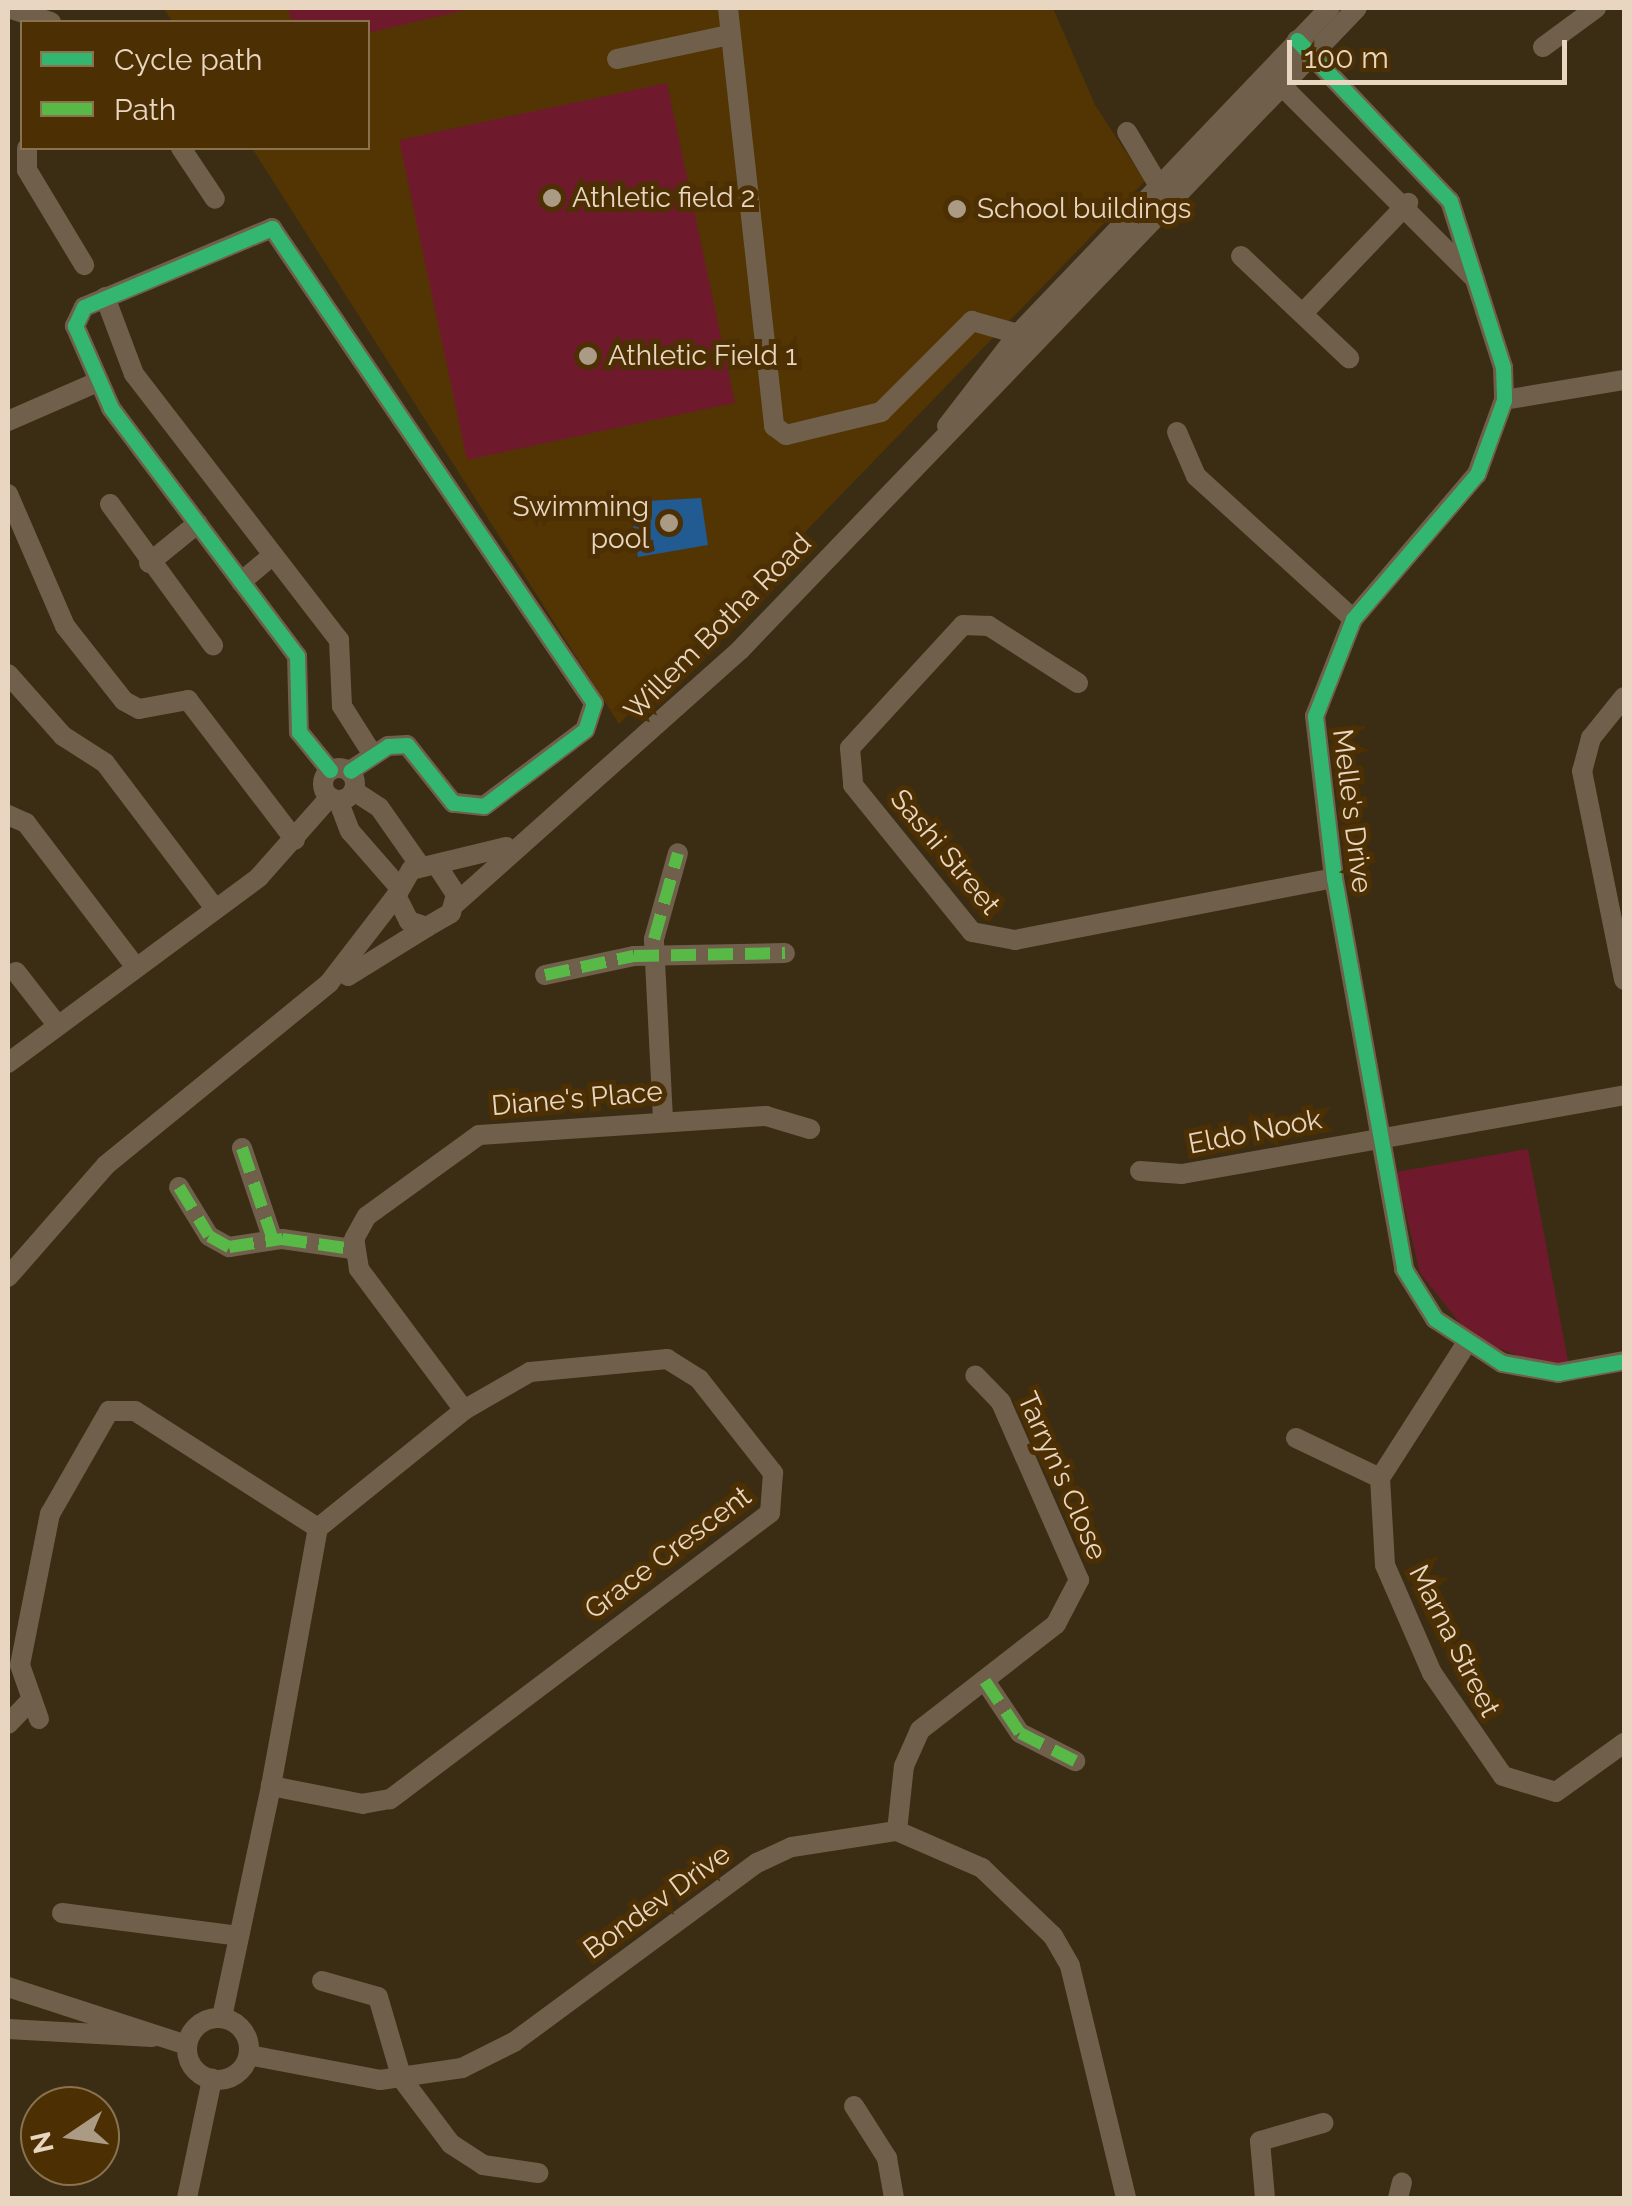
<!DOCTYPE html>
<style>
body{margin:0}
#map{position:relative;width:1632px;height:2206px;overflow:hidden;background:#3b2c14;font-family:Raleway,sans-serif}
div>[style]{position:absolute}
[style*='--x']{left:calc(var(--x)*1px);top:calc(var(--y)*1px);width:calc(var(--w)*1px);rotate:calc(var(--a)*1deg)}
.built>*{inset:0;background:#533503}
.green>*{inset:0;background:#6f1a2c;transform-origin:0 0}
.water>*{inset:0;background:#215b92}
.minor>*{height:20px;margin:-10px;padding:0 10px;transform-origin:10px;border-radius:10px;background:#70604b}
.minor>.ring{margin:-10px;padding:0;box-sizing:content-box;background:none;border:20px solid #70604b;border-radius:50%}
.quiet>*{height:12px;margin-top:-6px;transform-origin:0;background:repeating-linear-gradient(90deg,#58b947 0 25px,transparent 0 37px)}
.cycleway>*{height:15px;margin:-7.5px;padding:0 7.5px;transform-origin:7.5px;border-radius:7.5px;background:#33b770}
.dots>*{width:28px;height:28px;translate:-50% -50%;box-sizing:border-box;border:5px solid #4c2f03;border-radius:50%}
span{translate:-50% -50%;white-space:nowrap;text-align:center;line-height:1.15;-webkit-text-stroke:10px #4c2f03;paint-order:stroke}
.poi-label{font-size:28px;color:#e8d6c1}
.left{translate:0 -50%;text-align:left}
.right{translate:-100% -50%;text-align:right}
.street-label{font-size:28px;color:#e8d6c1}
.frame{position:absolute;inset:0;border:10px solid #e8d6c1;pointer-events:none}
.legend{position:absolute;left:20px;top:20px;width:350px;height:130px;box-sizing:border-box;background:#4c2f03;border:2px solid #8a724f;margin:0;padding:12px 18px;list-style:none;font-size:30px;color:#e8d6c1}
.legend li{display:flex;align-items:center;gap:20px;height:50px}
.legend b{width:50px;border:2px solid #8a724f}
.north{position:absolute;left:20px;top:2086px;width:100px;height:100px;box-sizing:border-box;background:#4c2f03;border:2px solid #8a724f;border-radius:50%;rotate:257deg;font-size:28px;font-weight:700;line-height:40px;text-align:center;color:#e8d6c1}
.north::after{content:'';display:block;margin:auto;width:35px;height:45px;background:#ab9a84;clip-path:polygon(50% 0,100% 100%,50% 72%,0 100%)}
.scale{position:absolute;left:1287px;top:40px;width:280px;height:45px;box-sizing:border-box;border:5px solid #e8d6c1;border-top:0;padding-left:12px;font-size:30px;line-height:35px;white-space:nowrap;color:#e8d6c1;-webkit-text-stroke:8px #4c2f03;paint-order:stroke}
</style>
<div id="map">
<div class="built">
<i style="clip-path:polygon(163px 8px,1053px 8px,1095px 105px,1145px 181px,619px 724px,252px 148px,368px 148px,368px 22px,173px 22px)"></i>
</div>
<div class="green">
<i style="clip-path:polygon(288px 8px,474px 8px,368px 33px,368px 22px,292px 22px)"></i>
<i style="left:667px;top:83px;width:327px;height:274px;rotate:78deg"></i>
<i style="clip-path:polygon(1528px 1149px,1571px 1377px,1471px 1337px,1420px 1273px,1396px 1172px)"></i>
</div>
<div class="water">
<i style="clip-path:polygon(701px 498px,708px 545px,638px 557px,630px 502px)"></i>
</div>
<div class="minor">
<i style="--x:8;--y:8;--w:45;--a:18"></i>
<i style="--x:728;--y:8;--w:421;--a:83.7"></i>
<i style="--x:774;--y:426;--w:15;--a:37"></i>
<i style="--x:786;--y:435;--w:98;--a:-13.6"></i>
<i style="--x:881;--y:412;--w:129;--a:-45"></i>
<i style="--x:972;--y:321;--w:48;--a:15.8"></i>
<i style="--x:1297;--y:40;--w:222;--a:46.5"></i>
<i style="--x:1450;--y:201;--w:174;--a:72.3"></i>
<i style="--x:1503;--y:367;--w:33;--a:88"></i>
<i style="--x:1504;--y:400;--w:79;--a:110"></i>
<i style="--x:1477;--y:474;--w:191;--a:130.5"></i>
<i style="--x:1353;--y:619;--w:104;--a:111.4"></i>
<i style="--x:1315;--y:716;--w:163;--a:83.3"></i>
<i style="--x:1334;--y:878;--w:397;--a:79.8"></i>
<i style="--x:1404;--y:1269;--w:59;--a:58.2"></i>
<i style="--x:1435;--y:1319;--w:80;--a:33.3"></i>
<i style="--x:1502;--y:1363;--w:57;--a:10.1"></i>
<i style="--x:1558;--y:1373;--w:67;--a:-10.3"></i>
<i style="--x:1543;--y:47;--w:66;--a:-36.3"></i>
<i style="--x:617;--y:59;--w:115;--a:-12.1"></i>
<i style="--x:1273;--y:77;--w:286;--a:45"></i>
<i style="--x:1127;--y:132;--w:63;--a:59.3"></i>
<i style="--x:27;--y:148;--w:22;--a:90"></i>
<i style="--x:27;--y:170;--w:111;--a:59"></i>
<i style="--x:181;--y:148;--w:61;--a:56.3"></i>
<i style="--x:1241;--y:256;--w:149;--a:43.4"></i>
<i style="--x:105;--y:297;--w:82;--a:69.4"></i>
<i style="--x:134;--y:374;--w:336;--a:52.4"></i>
<i style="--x:339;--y:640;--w:66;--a:87.4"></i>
<i style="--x:342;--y:706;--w:58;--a:57.7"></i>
<i style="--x:1304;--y:312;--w:151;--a:-46.3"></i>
<i style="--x:1504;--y:400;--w:122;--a:-9.5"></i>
<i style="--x:8;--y:421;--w:95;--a:-23.6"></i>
<i style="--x:947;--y:426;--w:116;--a:-52.3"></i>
<i style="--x:1018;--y:334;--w:451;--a:-46.3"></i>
<i style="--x:1177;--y:432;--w:48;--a:66.6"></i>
<i style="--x:1196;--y:476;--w:212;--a:42.3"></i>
<i style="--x:8;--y:494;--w:144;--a:66.6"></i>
<i style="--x:65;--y:626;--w:95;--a:51.8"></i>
<i style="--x:124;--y:701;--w:17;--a:28"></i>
<i style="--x:139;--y:709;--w:50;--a:-10.4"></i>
<i style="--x:188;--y:700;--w:176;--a:52.6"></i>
<i style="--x:110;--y:504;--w:175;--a:53.9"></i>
<i style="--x:149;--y:563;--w:63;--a:-39.2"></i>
<i style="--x:241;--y:582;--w:42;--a:-40.2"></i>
<i style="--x:8;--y:674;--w:83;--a:48.4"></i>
<i style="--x:63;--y:736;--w:50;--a:32.7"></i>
<i style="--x:105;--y:763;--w:179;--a:52.9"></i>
<i style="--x:1078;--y:683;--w:106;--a:-147.4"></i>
<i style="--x:989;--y:626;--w:26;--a:-178"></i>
<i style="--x:963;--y:625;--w:167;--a:132.6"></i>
<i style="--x:850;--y:748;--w:37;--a:85"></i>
<i style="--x:853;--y:785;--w:189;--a:51"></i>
<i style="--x:972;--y:932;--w:44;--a:10.5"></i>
<i style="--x:1015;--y:940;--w:325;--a:-11"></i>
<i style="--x:1624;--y:697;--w:53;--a:128.8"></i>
<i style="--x:1591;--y:738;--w:34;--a:105"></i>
<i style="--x:1582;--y:771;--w:213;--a:78.6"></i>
<i class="ring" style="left:323px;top:768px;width:12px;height:12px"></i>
<i style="--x:330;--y:770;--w:49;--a:-129.2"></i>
<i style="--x:299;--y:732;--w:76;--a:-91.5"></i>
<i style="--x:297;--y:656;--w:310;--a:-126.9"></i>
<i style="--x:111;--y:408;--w:90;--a:-113.7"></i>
<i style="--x:75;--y:326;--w:21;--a:-65"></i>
<i style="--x:84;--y:307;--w:204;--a:-22.8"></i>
<i style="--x:272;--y:228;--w:574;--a:55.87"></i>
<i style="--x:594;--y:703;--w:28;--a:108"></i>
<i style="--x:585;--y:730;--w:126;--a:143"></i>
<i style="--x:484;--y:806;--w:31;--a:-174"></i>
<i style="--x:453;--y:803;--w:74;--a:-128.4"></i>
<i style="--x:407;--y:745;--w:19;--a:177"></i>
<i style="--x:388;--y:746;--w:45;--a:146.7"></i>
<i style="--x:354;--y:791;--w:30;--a:33"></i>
<i style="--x:379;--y:807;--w:73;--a:55"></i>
<i style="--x:338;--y:800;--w:33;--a:69"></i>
<i style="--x:350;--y:831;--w:73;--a:48.9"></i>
<i style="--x:8;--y:815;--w:20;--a:24"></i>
<i style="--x:26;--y:823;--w:180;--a:52.7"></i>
<i style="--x:440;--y:870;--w:30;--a:57"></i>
<i style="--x:456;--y:895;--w:19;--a:106"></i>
<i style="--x:451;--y:913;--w:28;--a:150"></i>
<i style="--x:427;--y:927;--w:19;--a:-162"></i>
<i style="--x:409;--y:921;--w:28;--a:-117"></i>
<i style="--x:396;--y:896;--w:30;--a:-60"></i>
<i style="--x:411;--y:870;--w:98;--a:-13.6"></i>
<i style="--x:455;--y:904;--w:382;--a:-41.7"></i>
<i style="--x:740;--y:650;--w:890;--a:-46.14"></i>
<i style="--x:16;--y:972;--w:68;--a:52.1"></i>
<i style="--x:545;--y:975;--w:91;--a:-12.1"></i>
<i style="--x:634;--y:956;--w:151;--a:-1.1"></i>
<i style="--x:348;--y:976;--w:93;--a:-31.8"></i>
<i style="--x:8;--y:1063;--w:312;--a:-36.5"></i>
<i style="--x:259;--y:877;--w:107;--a:-48.4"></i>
<i style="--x:663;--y:1119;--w:180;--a:-92.9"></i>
<i style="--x:654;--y:939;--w:89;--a:-74.4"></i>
<i style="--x:242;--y:1148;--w:97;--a:71.4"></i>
<i style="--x:1140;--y:1171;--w:42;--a:4.1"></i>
<i style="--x:1182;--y:1174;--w:449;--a:-10.1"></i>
<i style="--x:179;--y:1187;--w:57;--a:58.5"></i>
<i style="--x:209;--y:1236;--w:23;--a:29"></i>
<i style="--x:229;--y:1247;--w:54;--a:-8.6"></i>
<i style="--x:282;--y:1239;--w:71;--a:8.1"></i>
<i style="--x:8;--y:1277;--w:149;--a:-48.8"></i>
<i style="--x:106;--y:1165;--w:288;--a:-39.2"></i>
<i style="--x:329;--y:983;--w:110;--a:-52.4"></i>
<i style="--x:1466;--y:1344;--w:159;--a:122.7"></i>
<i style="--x:1380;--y:1478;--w:87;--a:86.7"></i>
<i style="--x:1385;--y:1565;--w:118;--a:66.5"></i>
<i style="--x:1432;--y:1673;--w:125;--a:55.4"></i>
<i style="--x:1503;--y:1776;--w:55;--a:16.8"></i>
<i style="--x:1556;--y:1792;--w:84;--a:-35.8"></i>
<i style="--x:667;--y:1359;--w:38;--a:32"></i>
<i style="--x:699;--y:1379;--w:120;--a:51.8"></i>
<i style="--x:773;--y:1473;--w:40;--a:94.3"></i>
<i style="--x:770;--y:1513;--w:476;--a:143"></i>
<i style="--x:390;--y:1799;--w:27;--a:170"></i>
<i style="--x:363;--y:1804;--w:94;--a:-168.9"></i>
<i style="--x:271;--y:1786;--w:262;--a:-79.7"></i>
<i style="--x:318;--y:1528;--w:188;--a:-38.9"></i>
<i style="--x:464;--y:1410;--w:76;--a:-29.9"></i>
<i style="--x:530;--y:1372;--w:138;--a:-5.4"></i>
<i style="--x:464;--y:1410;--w:176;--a:-126.7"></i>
<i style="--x:359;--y:1269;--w:30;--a:-99"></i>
<i style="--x:354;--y:1239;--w:26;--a:-61"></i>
<i style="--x:367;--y:1216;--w:138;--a:-35.9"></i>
<i style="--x:479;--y:1135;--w:288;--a:-3.8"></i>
<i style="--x:766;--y:1116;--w:46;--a:16.5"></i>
<i style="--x:1296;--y:1438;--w:93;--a:25.5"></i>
<i style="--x:985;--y:1681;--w:63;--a:56.1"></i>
<i style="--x:1020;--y:1733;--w:62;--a:27"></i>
<i style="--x:39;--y:1719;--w:57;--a:-109.4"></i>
<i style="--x:20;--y:1665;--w:154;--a:-78.8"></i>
<i style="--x:50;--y:1514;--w:119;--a:-60.2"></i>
<i style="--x:109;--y:1411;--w:26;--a:0"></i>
<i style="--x:135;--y:1411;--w:217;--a:32.6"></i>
<i style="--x:8;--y:1724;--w:33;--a:-46"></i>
<i style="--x:897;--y:1831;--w:65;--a:-83.9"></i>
<i style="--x:904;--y:1766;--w:39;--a:-66"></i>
<i style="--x:920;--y:1730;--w:172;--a:-37.9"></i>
<i style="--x:1056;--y:1624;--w:50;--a:-62.4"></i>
<i style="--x:1079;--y:1580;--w:194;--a:-113.7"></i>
<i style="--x:1001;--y:1402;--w:37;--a:-134"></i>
<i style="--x:62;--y:1913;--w:178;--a:7.4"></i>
<i style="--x:322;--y:1981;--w:58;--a:15.9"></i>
<i style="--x:378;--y:1997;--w:85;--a:73.7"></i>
<i style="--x:402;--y:2079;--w:81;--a:53"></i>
<i style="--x:451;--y:2144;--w:38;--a:33"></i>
<i style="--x:483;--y:2165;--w:56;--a:8.3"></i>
<i style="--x:8;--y:1987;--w:188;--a:18"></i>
<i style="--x:222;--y:2017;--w:236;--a:-78"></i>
<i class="ring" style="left:187px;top:2018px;width:42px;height:42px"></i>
<i style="--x:8;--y:2029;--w:144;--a:3.2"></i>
<i style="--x:249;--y:2055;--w:133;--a:10.8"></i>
<i style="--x:380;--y:2080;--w:83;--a:-8.3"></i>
<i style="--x:462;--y:2068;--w:58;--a:-26.6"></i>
<i style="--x:514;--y:2042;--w:302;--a:-36.4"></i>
<i style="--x:757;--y:1863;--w:38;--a:-25"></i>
<i style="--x:792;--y:1847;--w:106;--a:-8.7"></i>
<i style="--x:897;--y:1831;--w:93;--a:23.5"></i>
<i style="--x:982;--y:1868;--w:98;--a:43.8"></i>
<i style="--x:1053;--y:1936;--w:34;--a:60"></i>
<i style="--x:1070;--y:1966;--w:239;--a:76.4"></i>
<i style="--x:854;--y:2106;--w:62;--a:57.6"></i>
<i style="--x:887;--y:2158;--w:41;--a:80.1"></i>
<i style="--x:187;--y:2198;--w:122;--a:-78.1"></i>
<i style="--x:1265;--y:2198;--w:57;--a:-95"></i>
<i style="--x:1260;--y:2141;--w:66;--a:-15.9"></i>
<i style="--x:1398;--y:2198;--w:16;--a:-76"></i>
</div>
<div class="quiet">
<i style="--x:654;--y:939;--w:89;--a:-74.4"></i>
<i style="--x:545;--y:975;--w:91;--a:-12.1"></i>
<i style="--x:634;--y:956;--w:151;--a:-1.1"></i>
<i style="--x:242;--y:1148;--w:97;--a:71.4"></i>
<i style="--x:179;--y:1187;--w:57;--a:58.5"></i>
<i style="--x:209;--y:1236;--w:23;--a:29"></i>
<i style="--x:229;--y:1247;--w:54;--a:-8.6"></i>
<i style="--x:282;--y:1239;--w:71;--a:8.1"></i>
<i style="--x:985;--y:1681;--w:63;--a:56.1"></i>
<i style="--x:1020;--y:1733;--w:62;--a:27"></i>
</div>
<div class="cycleway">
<i style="--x:1297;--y:40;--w:222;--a:46.5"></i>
<i style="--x:1450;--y:201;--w:174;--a:72.3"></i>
<i style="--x:1503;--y:367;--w:33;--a:88"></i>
<i style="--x:1504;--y:400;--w:79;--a:110"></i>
<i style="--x:1477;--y:474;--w:191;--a:130.5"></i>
<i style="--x:1353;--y:619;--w:104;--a:111.4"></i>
<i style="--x:1315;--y:716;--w:163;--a:83.3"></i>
<i style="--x:1334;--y:878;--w:397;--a:79.8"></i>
<i style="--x:1404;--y:1269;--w:59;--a:58.2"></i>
<i style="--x:1435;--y:1319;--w:80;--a:33.3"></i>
<i style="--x:1502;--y:1363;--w:57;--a:10.1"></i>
<i style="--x:1558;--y:1373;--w:67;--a:-10.3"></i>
<i style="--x:330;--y:770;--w:49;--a:-129.2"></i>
<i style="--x:299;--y:732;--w:76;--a:-91.5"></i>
<i style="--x:297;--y:656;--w:310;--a:-126.9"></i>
<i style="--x:111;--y:408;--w:90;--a:-113.7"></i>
<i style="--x:75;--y:326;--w:21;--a:-65"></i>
<i style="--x:84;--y:307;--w:204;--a:-22.8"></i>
<i style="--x:272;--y:228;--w:574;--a:55.87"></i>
<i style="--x:594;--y:703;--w:28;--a:108"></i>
<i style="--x:585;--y:730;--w:126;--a:143"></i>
<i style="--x:484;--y:806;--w:31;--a:-174"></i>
<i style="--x:453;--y:803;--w:74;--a:-128.4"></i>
<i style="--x:407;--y:745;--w:19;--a:177"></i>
<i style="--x:388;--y:746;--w:45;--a:146.7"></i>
</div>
<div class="dots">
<i style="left:552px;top:198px;background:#ab9a84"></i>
<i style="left:957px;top:209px;background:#ab9a84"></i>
<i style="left:588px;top:356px;background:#ab9a84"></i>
<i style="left:669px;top:523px;background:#ab9a84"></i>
</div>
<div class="poi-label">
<span class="left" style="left:572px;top:198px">Athletic field 2</span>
<span class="left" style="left:977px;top:209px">School buildings</span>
<span class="left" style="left:608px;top:356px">Athletic Field 1</span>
<span class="right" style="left:649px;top:523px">Swimming<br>pool</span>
</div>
<div class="street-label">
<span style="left:718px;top:627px;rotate:-45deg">Willem Botha Road</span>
<span style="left:1352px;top:811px;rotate:83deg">Melle's Drive</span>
<span style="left:945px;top:852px;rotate:50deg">Sashi Street</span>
<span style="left:577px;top:1099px;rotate:-5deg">Diane's Place</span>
<span style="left:1255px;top:1132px;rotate:-11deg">Eldo Nook</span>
<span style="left:1062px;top:1476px;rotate:66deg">Tarryn's Close</span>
<span style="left:668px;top:1553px;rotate:-37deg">Grace Crescent</span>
<span style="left:1454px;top:1641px;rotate:63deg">Marna Street</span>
<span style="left:657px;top:1902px;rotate:-36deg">Bondev Drive</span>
</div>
<div class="frame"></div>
<ul class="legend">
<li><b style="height:12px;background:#33b770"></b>Cycle path</li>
<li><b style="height:12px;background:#58b947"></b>Path</li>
</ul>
<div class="north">N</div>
<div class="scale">100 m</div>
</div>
